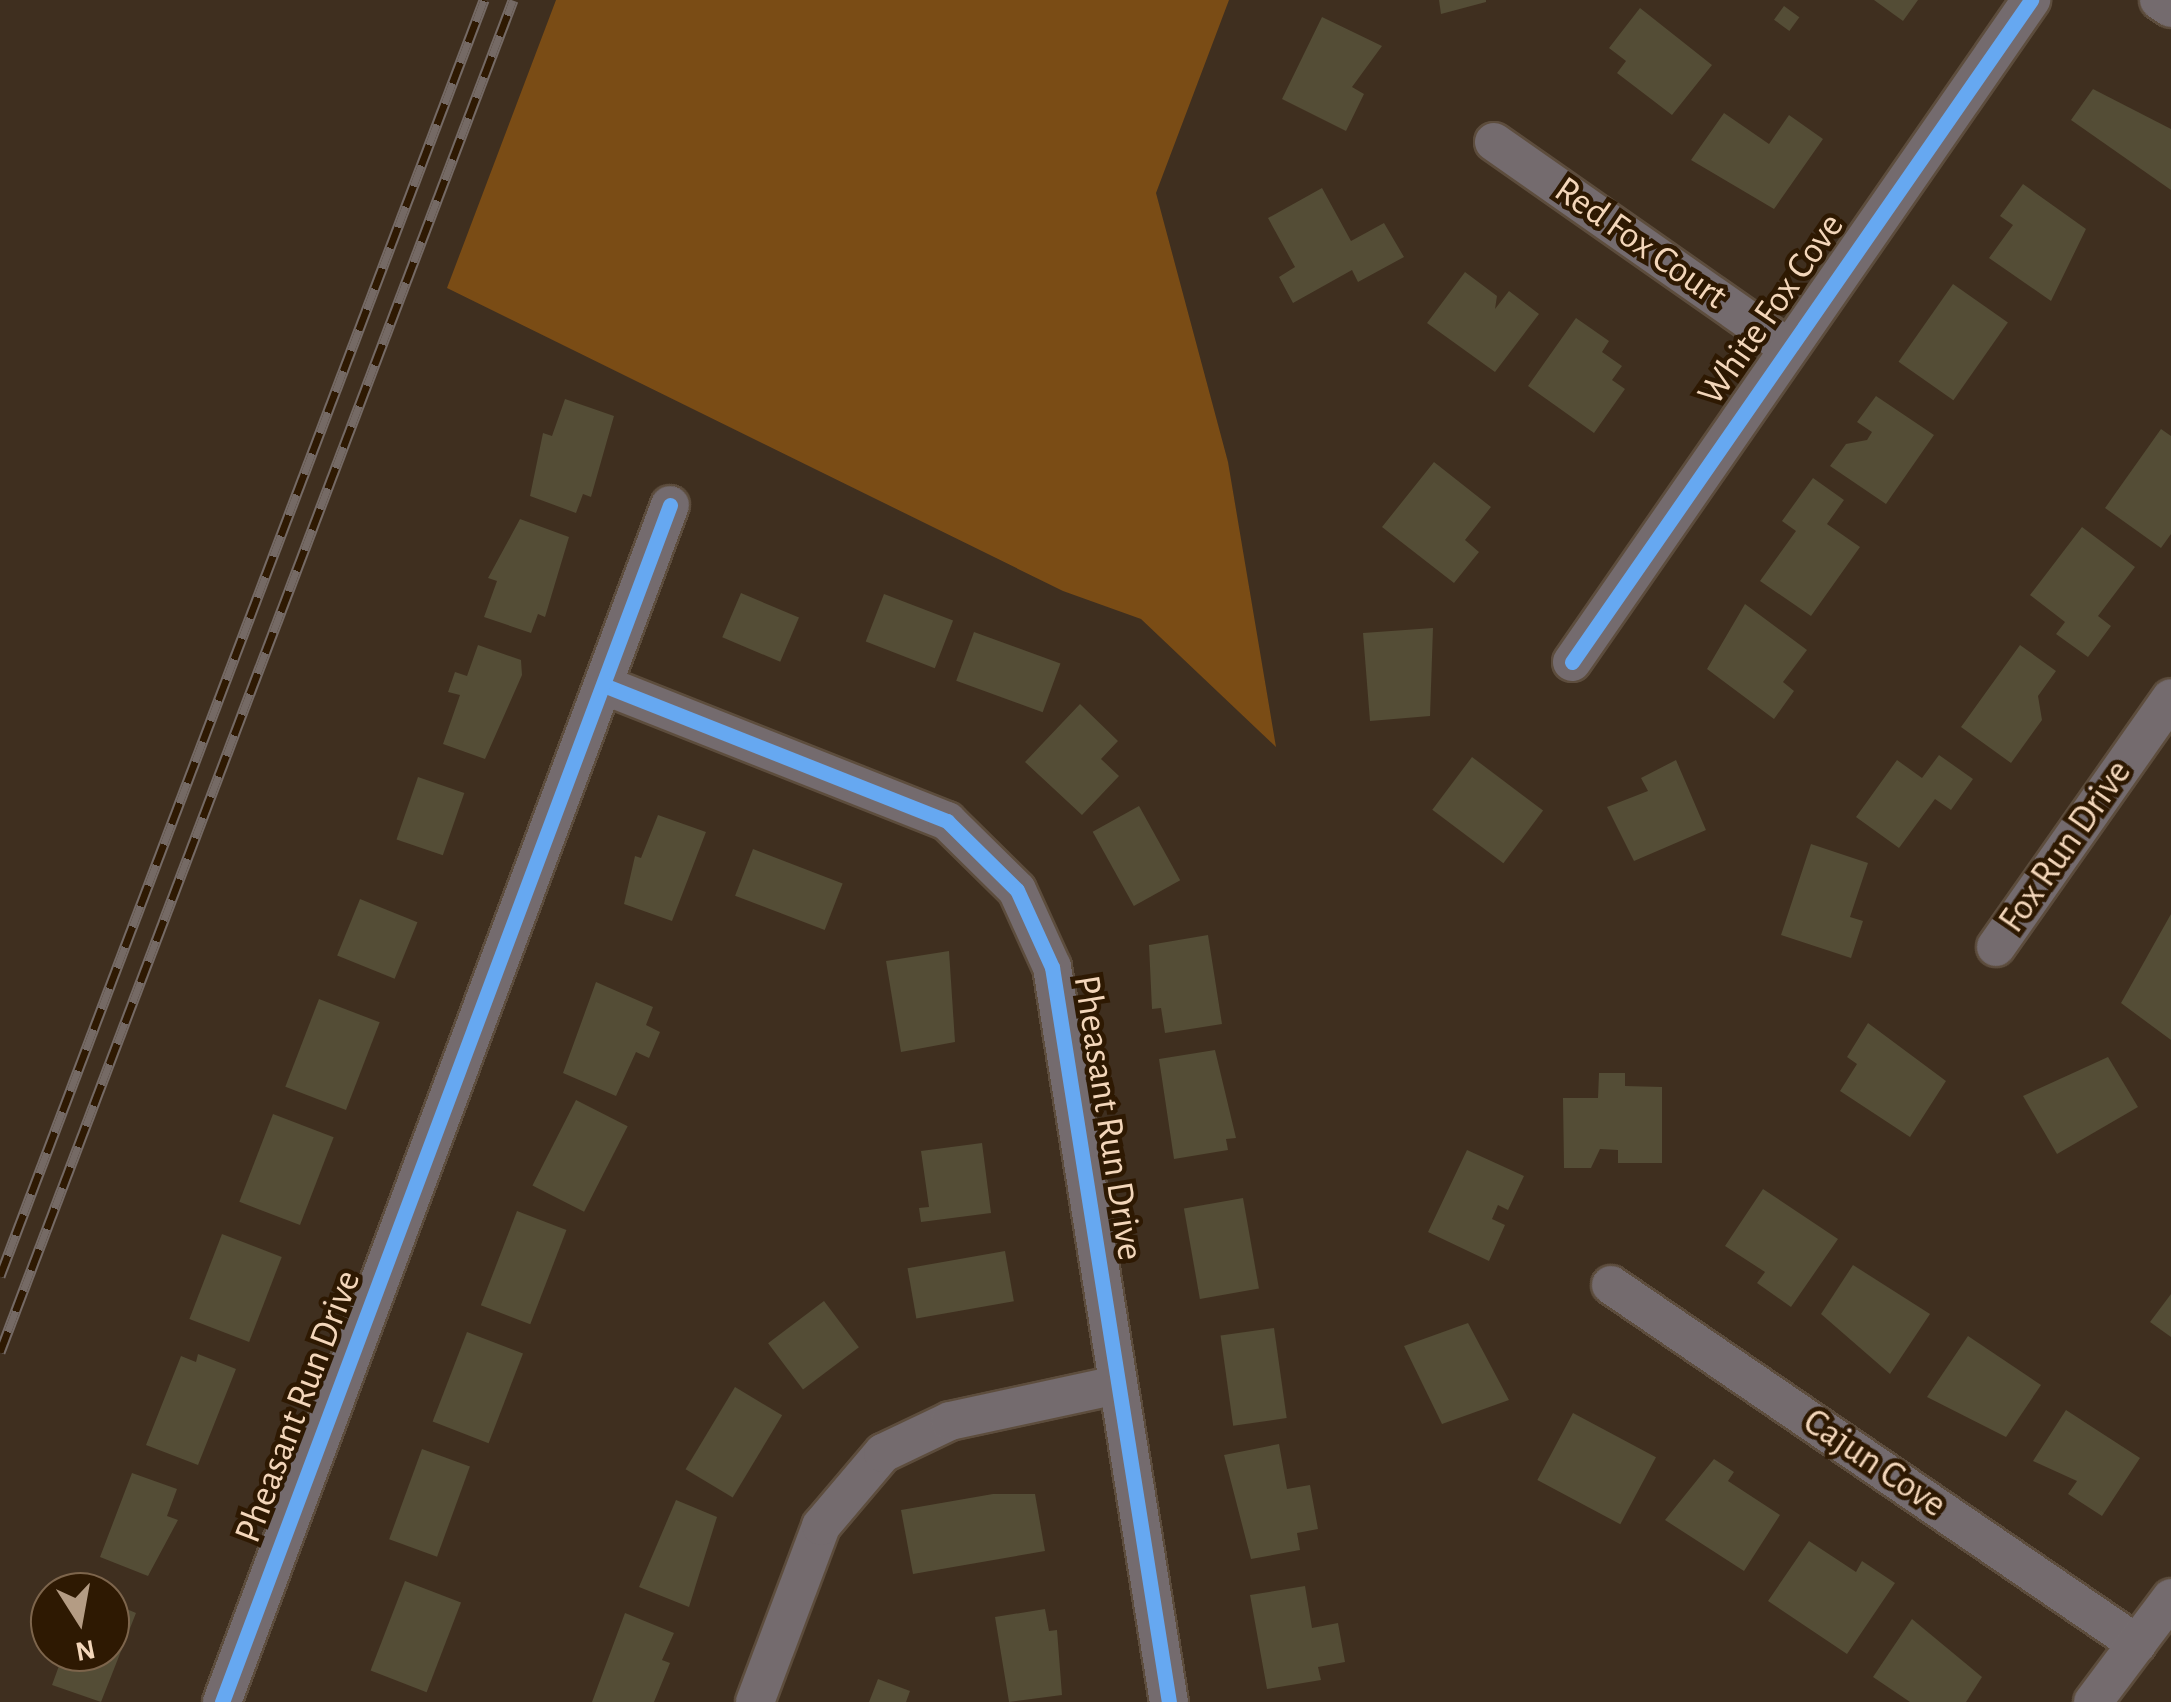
<!DOCTYPE html>
<style>
body{margin:0}
#map{position:relative;width:2171px;height:1702px;overflow:hidden;background:#3f2f1f;font-family:"Alegreya Sans",sans-serif}
div>[style]{position:absolute}
[style*='--x']{left:calc(var(--x)*1px);top:calc(var(--y)*1px);width:calc(var(--w)*1px);rotate:calc(var(--a)*1deg)}
.green>*{inset:0;background:#7a4c15}
.building>*{inset:0;background:#544d36;transform-origin:0 0}
.roads{filter:drop-shadow(2px 0 #5d4d3d) drop-shadow(-2px 0 #5d4d3d) drop-shadow(0 2px #5d4d3d) drop-shadow(0 -2px #5d4d3d)}
.street>*{height:38px;margin:-19px;padding:0 19px;transform-origin:19px;border-radius:19px;background:#746b6e}
.rail>*{height:11px;margin-top:-5.5px;transform-origin:0;background:repeating-linear-gradient(90deg,#2e1902 0 22px,#756a65 0 44px);box-sizing:border-box;border-block:2px solid #756a65}
.cycleway>*{height:15px;margin:-7.5px;padding:0 7.5px;transform-origin:7.5px;border-radius:7.5px;background:#66a8f1}
span{translate:-50% -50%;white-space:nowrap;text-align:center;line-height:1.15;-webkit-text-stroke:9px #2e1902;paint-order:stroke}
.street-label{font-size:38px;color:#f3d6ba}
.north{position:absolute;left:30px;top:1572px;width:100px;height:100px;box-sizing:border-box;background:#2e1902;border:2px solid #7d654c;border-radius:50%;rotate:169deg;font-size:28px;font-weight:700;line-height:40px;text-align:center;color:#f3d6ba}
.north::after{content:'';display:block;margin:auto;width:35px;height:45px;background:#b49c84;clip-path:polygon(50% 0,100% 100%,50% 72%,0 100%)}
</style>
<div id="map">
<div class="green">
<i style="clip-path:polygon(556px 0,1229px 0,1156px 193px,1228px 462px,1276px 747px,1141px 619px,1063px 591px,447px 288px)"></i>
</div>
<div class="building">
<i style="clip-path:polygon(1439px 0,1486px 0,1486px 2px,1441px 14px)"></i>
<i style="clip-path:polygon(1874px 0,1918px 0,1903px 21px)"></i>
<i style="left:1784px;top:6px;width:19px;height:17px;rotate:36deg"></i>
<i style="clip-path:polygon(1640px 8px,1712px 65px,1672px 115px,1617px 73px,1626px 61px,1609px 48px)"></i>
<i style="clip-path:polygon(1322px 17px,1382px 46px,1352px 87px,1364px 94px,1346px 131px,1282px 99px)"></i>
<i style="clip-path:polygon(2093px 89px,2171px 129px,2171px 190px,2071px 120px)"></i>
<i style="clip-path:polygon(1724px 113px,1769px 144px,1789px 115px,1823px 139px,1774px 209px,1691px 160px)"></i>
<i style="clip-path:polygon(2023px 184px,2086px 229px,2051px 301px,1989px 258px,2013px 225px,2000px 216px)"></i>
<i style="clip-path:polygon(1322px 188px,1351px 241px,1384px 223px,1404px 257px,1358px 282px,1352px 270px,1293px 303px,1279px 277px,1295px 267px,1268px 218px)"></i>
<i style="clip-path:polygon(1465px 272px,1497px 296px,1495px 309px,1509px 291px,1539px 314px,1495px 372px,1427px 323px)"></i>
<i style="left:1953px;top:284px;width:67px;height:95px;rotate:35deg"></i>
<i style="clip-path:polygon(1576px 318px,1609px 341px,1602px 352px,1622px 366px,1612px 380px,1625px 389px,1594px 433px,1528px 386px)"></i>
<i style="clip-path:polygon(1876px 396px,1934px 435px,1886px 504px,1830px 466px,1846px 444px,1867px 440px,1872px 432px,1857px 422px)"></i>
<i style="clip-path:polygon(565px 399px,614px 416px,591px 497px,583px 494px,576px 513px,530px 496px,543px 433px,552px 436px)"></i>
<i style="clip-path:polygon(2161px 429px,2171px 436px,2171px 534px,2161px 548px,2105px 508px)"></i>
<i style="clip-path:polygon(1434px 462px,1491px 507px,1465px 540px,1479px 552px,1454px 583px,1382px 527px)"></i>
<i style="clip-path:polygon(1813px 478px,1844px 500px,1827px 524px,1860px 547px,1811px 616px,1760px 581px,1796px 531px,1782px 521px)"></i>
<i style="clip-path:polygon(520px 519px,569px 537px,545px 617px,538px 614px,531px 633px,484px 617px,497px 581px,488px 578px)"></i>
<i style="clip-path:polygon(2082px 527px,2135px 567px,2098px 616px,2111px 626px,2088px 657px,2056px 634px,2065px 622px,2030px 595px)"></i>
<i style="left:741px;top:593px;width:63px;height:48px;rotate:23deg"></i>
<i style="left:884px;top:594px;width:74px;height:51px;rotate:21deg"></i>
<i style="clip-path:polygon(1745px 604px,1807px 650px,1783px 682px,1794px 691px,1774px 719px,1707px 669px)"></i>
<i style="clip-path:polygon(1433px 628px,1430px 716px,1370px 721px,1363px 633px)"></i>
<i style="left:974px;top:632px;width:92px;height:52px;rotate:20deg"></i>
<i style="clip-path:polygon(478px 645px,521px 660px,522px 675px,485px 759px,443px 744px,460px 695px,448px 692px,455px 672px,467px 676px)"></i>
<i style="clip-path:polygon(2020px 645px,2056px 671px,2038px 696px,2042px 720px,2011px 763px,1961px 727px)"></i>
<i style="clip-path:polygon(1080px 704px,1118px 741px,1101px 759px,1119px 776px,1082px 815px,1025px 762px)"></i>
<i style="clip-path:polygon(1939px 755px,1973px 779px,1951px 810px,1935px 799px,1899px 848px,1856px 817px,1897px 760px,1922px 778px)"></i>
<i style="left:1472px;top:757px;width:89px;height:66px;rotate:37deg"></i>
<i style="clip-path:polygon(1676px 760px,1706px 830px,1634px 861px,1607px 807px,1648px 791px,1641px 778px)"></i>
<i style="left:418px;top:777px;width:49px;height:66px;rotate:19deg"></i>
<i style="left:1139px;top:806px;width:85px;height:53px;rotate:61deg"></i>
<i style="clip-path:polygon(658px 815px,706px 832px,672px 921px,624px 904px,635px 856px,641px 858px)"></i>
<i style="clip-path:polygon(1811px 844px,1868px 863px,1850px 917px,1863px 921px,1851px 958px,1781px 935px)"></i>
<i style="left:753px;top:849px;width:96px;height:50px;rotate:21deg"></i>
<i style="left:360px;top:899px;width:62px;height:61px;rotate:22deg"></i>
<i style="clip-path:polygon(2171px 914px,2171px 1040px,2121px 1003px)"></i>
<i style="clip-path:polygon(1208px 935px,1222px 1024px,1165px 1033px,1161px 1008px,1152px 1009px,1149px 945px)"></i>
<i style="clip-path:polygon(949px 951px,955px 1042px,901px 1052px,886px 961px)"></i>
<i style="clip-path:polygon(596px 982px,653px 1007px,646px 1025px,660px 1032px,649px 1058px,636px 1052px,616px 1096px,563px 1073px)"></i>
<i style="left:319px;top:999px;width:65px;height:94px;rotate:21deg"></i>
<i style="clip-path:polygon(1868px 1023px,1946px 1081px,1910px 1137px,1840px 1091px,1857px 1064px,1847px 1057px)"></i>
<i style="clip-path:polygon(1215px 1050px,1236px 1138px,1226px 1139px,1228px 1150px,1174px 1159px,1159px 1059px)"></i>
<i style="clip-path:polygon(2108px 1057px,2138px 1107px,2057px 1154px,2023px 1096px)"></i>
<i style="clip-path:polygon(1599px 1073px,1625px 1073px,1625px 1086px,1662px 1087px,1662px 1163px,1618px 1163px,1618px 1150px,1600px 1149px,1591px 1168px,1564px 1168px,1563px 1098px,1598px 1098px)"></i>
<i style="left:576px;top:1100px;width:58px;height:96px;rotate:27deg"></i>
<i style="left:273px;top:1114px;width:65px;height:94px;rotate:21deg"></i>
<i style="clip-path:polygon(982px 1143px,991px 1213px,921px 1222px,919px 1208px,929px 1207px,921px 1151px)"></i>
<i style="clip-path:polygon(1467px 1150px,1524px 1176px,1508px 1210px,1498px 1205px,1492px 1219px,1505px 1225px,1489px 1261px,1428px 1232px)"></i>
<i style="clip-path:polygon(1763px 1189px,1838px 1239px,1791px 1307px,1757px 1283px,1765px 1272px,1725px 1246px)"></i>
<i style="left:1243px;top:1198px;width:92px;height:60px;rotate:80deg"></i>
<i style="left:517px;top:1211px;width:53px;height:101px;rotate:21deg"></i>
<i style="left:222px;top:1234px;width:64px;height:91px;rotate:21deg"></i>
<i style="left:1005px;top:1251px;width:51px;height:99px;rotate:80deg"></i>
<i style="clip-path:polygon(1853px 1265px,1930px 1314px,1890px 1374px,1821px 1314px)"></i>
<i style="clip-path:polygon(2171px 1294px,2171px 1337px,2150px 1322px)"></i>
<i style="left:824px;top:1301px;width:58px;height:70px;rotate:53deg"></i>
<i style="clip-path:polygon(1468px 1323px,1509px 1400px,1442px 1424px,1404px 1346px)"></i>
<i style="left:1274px;top:1328px;width:91px;height:54px;rotate:82deg"></i>
<i style="left:467px;top:1332px;width:60px;height:96px;rotate:21deg"></i>
<i style="clip-path:polygon(1968px 1336px,2041px 1385px,2006px 1437px,1927px 1397px)"></i>
<i style="clip-path:polygon(198px 1354px,236px 1369px,198px 1465px,146px 1445px,181px 1356px,196px 1362px)"></i>
<i style="left:735px;top:1387px;width:55px;height:96px;rotate:31deg"></i>
<i style="clip-path:polygon(2066px 1410px,2140px 1458px,2102px 1516px,2068px 1494px,2077px 1481px,2033px 1461px)"></i>
<i style="left:1573px;top:1413px;width:94px;height:76px;rotate:28deg"></i>
<i style="clip-path:polygon(1279px 1444px,1287px 1489px,1310px 1485px,1318px 1529px,1297px 1533px,1300px 1550px,1251px 1559px,1224px 1455px)"></i>
<i style="left:422px;top:1449px;width:51px;height:96px;rotate:20deg"></i>
<i style="clip-path:polygon(1714px 1459px,1734px 1472px,1728px 1481px,1780px 1515px,1744px 1571px,1665px 1520px)"></i>
<i style="clip-path:polygon(132px 1473px,177px 1489px,167px 1516px,178px 1520px,148px 1576px,100px 1557px)"></i>
<i style="clip-path:polygon(993px 1494px,1035px 1494px,1045px 1551px,913px 1574px,901px 1510px)"></i>
<i style="clip-path:polygon(676px 1500px,717px 1517px,689px 1607px,639px 1587px)"></i>
<i style="clip-path:polygon(1809px 1541px,1856px 1572px,1862px 1561px,1895px 1583px,1847px 1654px,1768px 1601px)"></i>
<i style="left:405px;top:1581px;width:60px;height:96px;rotate:21deg"></i>
<i style="clip-path:polygon(1305px 1586px,1312px 1628px,1338px 1623px,1345px 1662px,1318px 1667px,1321px 1680px,1267px 1689px,1250px 1595px)"></i>
<i style="clip-path:polygon(110px 1602px,136px 1613px,101px 1702px,52px 1685px,64px 1652px,110px 1652px)"></i>
<i style="clip-path:polygon(1045px 1609px,1049px 1631px,1057px 1630px,1062px 1695px,1009px 1702px,995px 1617px)"></i>
<i style="clip-path:polygon(625px 1613px,674px 1633px,662px 1660px,670px 1663px,654px 1702px,592px 1702px)"></i>
<i style="clip-path:polygon(1912px 1619px,1982px 1677px,1966px 1702px,1910px 1702px,1873px 1677px)"></i>
<i style="clip-path:polygon(878px 1679px,910px 1691px,906px 1702px,869px 1702px)"></i>
</div>
<div class="roads">
<div class="street">
<i style="--x:2159;--y:0;--w:14;--a:34"></i>
<i style="--x:1494;--y:142;--w:355;--a:35"></i>
<i style="--x:1572;--y:662;--w:806;--a:-55.26"></i>
<i style="--x:606;--y:686;--w:367;--a:21.6"></i>
<i style="--x:947;--y:821;--w:98;--a:44.6"></i>
<i style="--x:1017;--y:890;--w:85;--a:65.6"></i>
<i style="--x:1052;--y:967;--w:744;--a:80.96"></i>
<i style="--x:1996;--y:947;--w:304;--a:-54.9"></i>
<i style="--x:1611;--y:1285;--w:637;--a:34.31"></i>
<i style="--x:222;--y:1702;--w:1278;--a:-69.48"></i>
<i style="--x:755;--y:1702;--w:188;--a:-69.4"></i>
<i style="--x:821;--y:1526;--w:96;--a:-49.7"></i>
<i style="--x:883;--y:1453;--w:74;--a:-25.5"></i>
<i style="--x:950;--y:1421;--w:170;--a:-12.2"></i>
<i style="--x:2093;--y:1702;--w:130;--a:-53.1"></i>
</div>
</div>
<div class="rail">
<i style="--x:0;--y:1276;--w:1365;--a:-69.23"></i>
<i style="--x:0;--y:1352;--w:1446;--a:-69.22"></i>
</div>
<div class="cycleway">
<i style="--x:1572;--y:662;--w:806;--a:-55.26"></i>
<i style="--x:606;--y:686;--w:367;--a:21.6"></i>
<i style="--x:947;--y:821;--w:98;--a:44.6"></i>
<i style="--x:1017;--y:890;--w:85;--a:65.6"></i>
<i style="--x:1052;--y:967;--w:744;--a:80.96"></i>
<i style="--x:222;--y:1702;--w:1278;--a:-69.48"></i>
</div>
<div class="street-label">
<span style="left:1640px;top:244px;rotate:35deg">Red Fox Court</span>
<span style="left:1772px;top:310px;rotate:-55deg">White Fox Cove</span>
<span style="left:2066px;top:847px;rotate:-55deg">Fox Run Drive</span>
<span style="left:1107px;top:1118px;rotate:81deg">Pheasant Run Drive</span>
<span style="left:299px;top:1407px;rotate:-69deg">Pheasant Run Drive</span>
<span style="left:1874px;top:1464px;rotate:34deg">Cajun Cove</span>
</div>
<div class="north">N</div>
</div>
